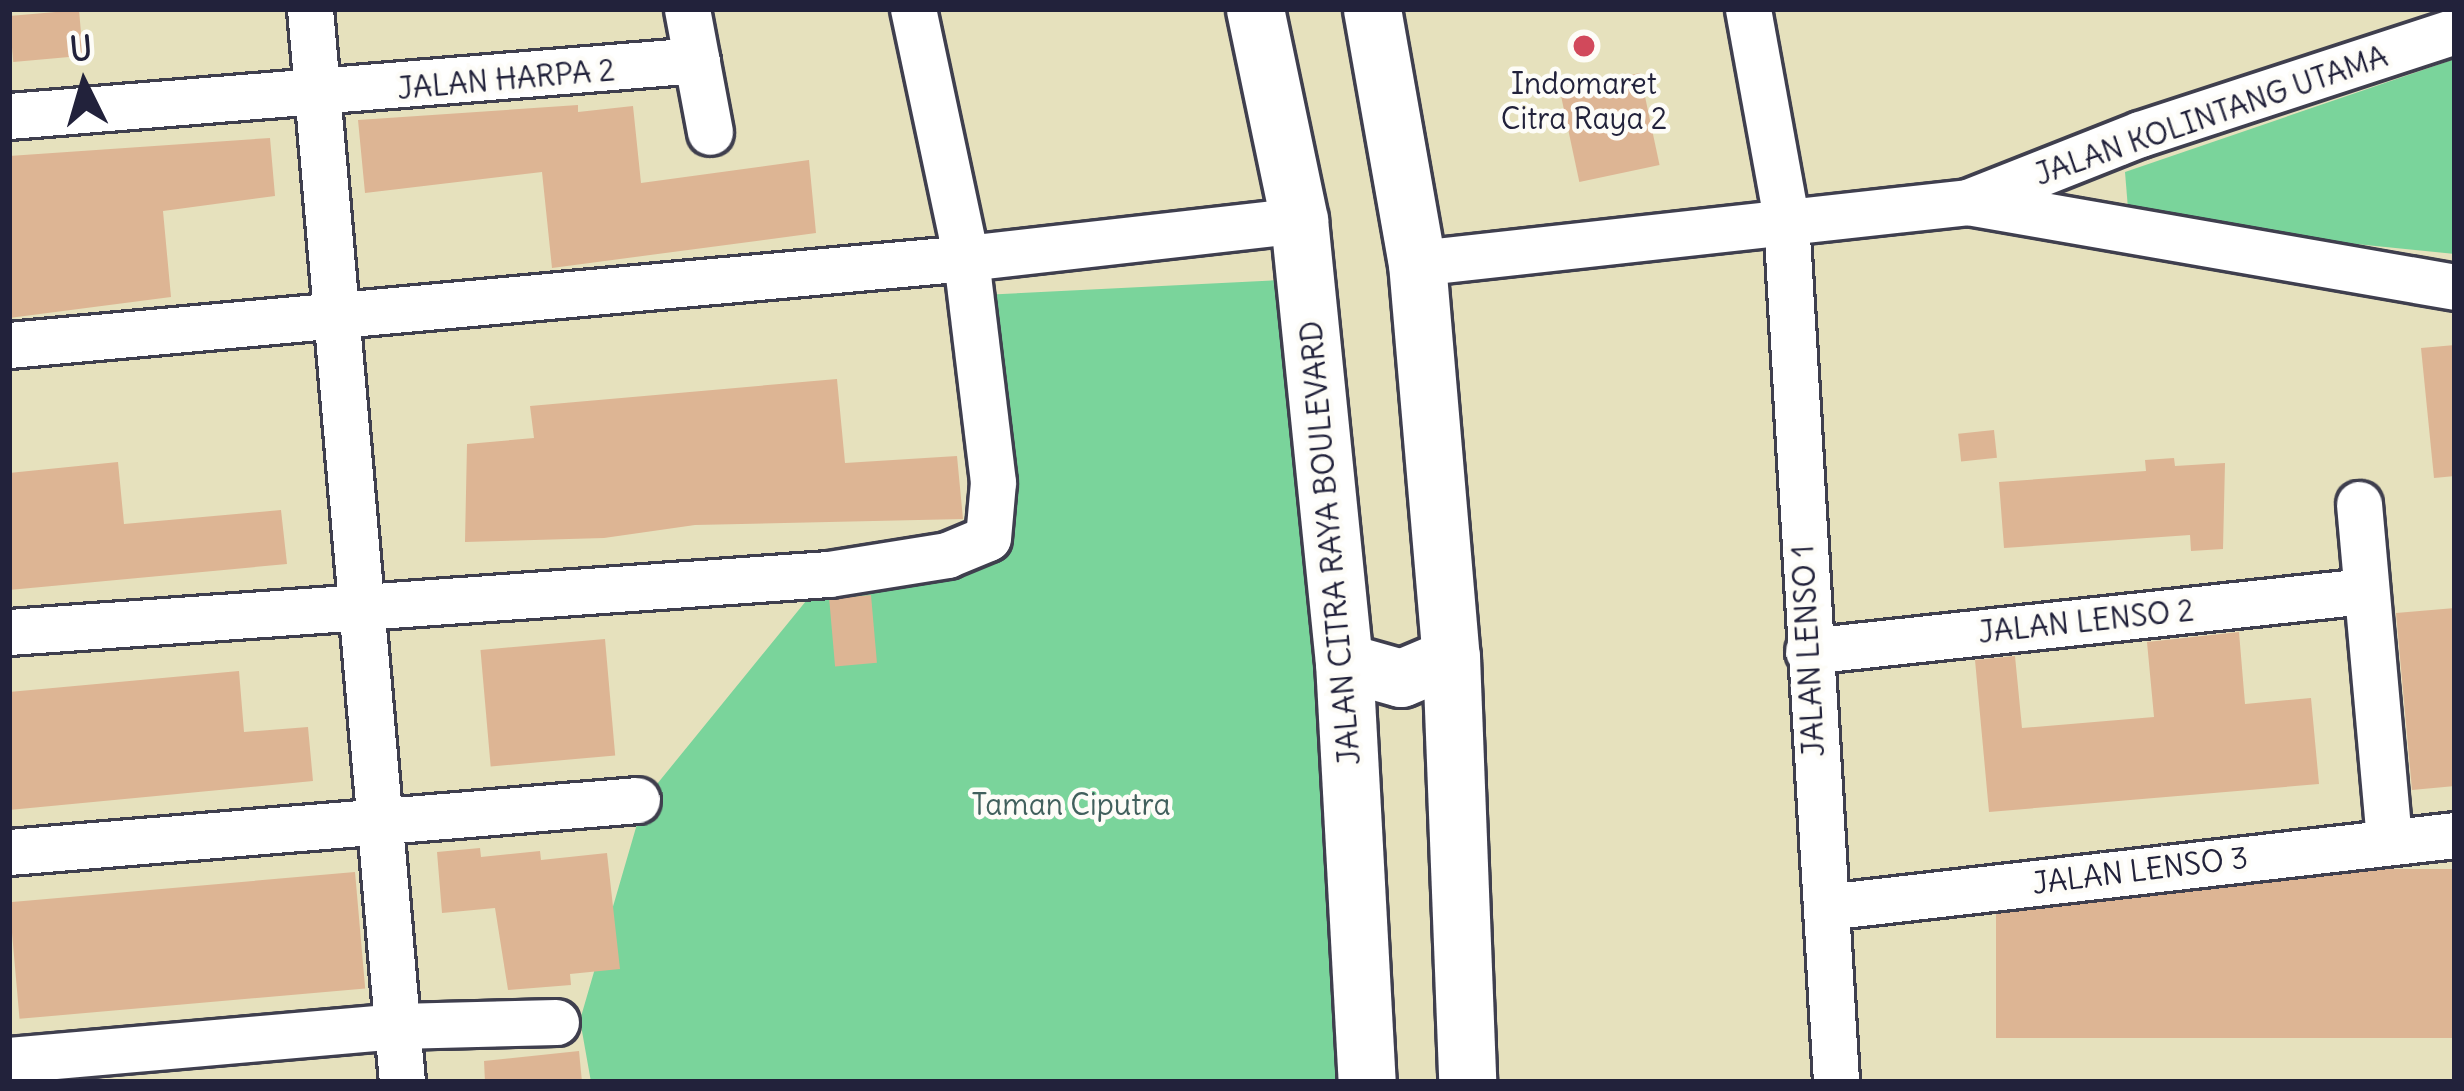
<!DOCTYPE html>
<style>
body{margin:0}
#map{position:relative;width:2464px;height:1091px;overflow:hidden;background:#e6e1bd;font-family:Delius,sans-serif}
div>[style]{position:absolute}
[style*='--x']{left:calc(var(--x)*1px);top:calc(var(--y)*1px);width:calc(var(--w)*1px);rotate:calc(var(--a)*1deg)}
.green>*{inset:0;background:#7ad49b}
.building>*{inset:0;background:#ddb594;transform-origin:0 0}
.roads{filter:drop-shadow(3px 0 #3f3f4e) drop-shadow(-3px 0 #3f3f4e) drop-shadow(0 3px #3f3f4e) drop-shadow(0 -3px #3f3f4e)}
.minor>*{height:45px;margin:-22.5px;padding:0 22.5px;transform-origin:22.5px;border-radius:22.5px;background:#fff}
.major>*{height:57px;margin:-28.5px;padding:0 28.5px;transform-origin:28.5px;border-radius:28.5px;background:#fff}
.dots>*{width:33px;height:33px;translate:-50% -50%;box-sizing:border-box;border:6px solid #fdfcf7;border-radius:50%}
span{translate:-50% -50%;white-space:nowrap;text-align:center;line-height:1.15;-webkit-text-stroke:9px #fdfcf7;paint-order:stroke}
.street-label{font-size:30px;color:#22223b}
.poi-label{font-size:30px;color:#22223b}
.park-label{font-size:30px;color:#41605d}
.frame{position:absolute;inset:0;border:12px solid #22223b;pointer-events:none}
.north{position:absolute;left:24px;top:24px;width:120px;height:120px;-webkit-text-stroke:9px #fdfcf7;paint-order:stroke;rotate:355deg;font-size:33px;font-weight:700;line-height:48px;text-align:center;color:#22223b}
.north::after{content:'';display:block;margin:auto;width:42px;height:54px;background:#22223b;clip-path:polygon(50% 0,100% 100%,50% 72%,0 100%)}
</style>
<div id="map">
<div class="green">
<i style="clip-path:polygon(2455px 59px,2455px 254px,2129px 221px,2125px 172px)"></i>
<i style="clip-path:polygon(1320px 278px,1363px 1082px,591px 1082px,580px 1020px,644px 800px,828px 574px,998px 515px,982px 295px)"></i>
</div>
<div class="building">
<i style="left:79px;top:10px;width:46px;height:70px;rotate:85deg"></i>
<i style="left:1640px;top:73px;width:94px;height:82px;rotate:78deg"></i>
<i style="clip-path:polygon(578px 105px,578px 112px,633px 106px,641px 183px,809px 160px,816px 233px,552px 268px,542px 172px,365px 193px,358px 120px)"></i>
<i style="clip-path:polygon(270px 138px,275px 196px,163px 211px,171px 297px,9px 318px,9px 156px)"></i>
<i style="clip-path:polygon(2455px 345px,2455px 476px,2434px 478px,2421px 348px)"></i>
<i style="clip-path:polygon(837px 379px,845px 463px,957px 456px,963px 519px,695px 525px,604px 538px,465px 542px,467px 444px,534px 438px,530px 406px)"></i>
<i style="left:1994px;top:430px;width:28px;height:36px;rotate:84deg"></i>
<i style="clip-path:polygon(2174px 458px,2175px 466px,2225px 463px,2223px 549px,2191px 551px,2190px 535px,2004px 548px,1999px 482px,2146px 471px,2145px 460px)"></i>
<i style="clip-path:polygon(118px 462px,124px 524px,281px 510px,287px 564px,9px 590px,9px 473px)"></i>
<i style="left:871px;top:595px;width:68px;height:42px;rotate:85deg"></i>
<i style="clip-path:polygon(2455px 608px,2455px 786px,2412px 790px,2396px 613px)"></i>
<i style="clip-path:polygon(2239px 632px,2245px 704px,2311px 698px,2319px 784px,1989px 812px,1975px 660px,2015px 656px,2022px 728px,2154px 717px,2147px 642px)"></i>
<i style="left:605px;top:639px;width:117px;height:125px;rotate:85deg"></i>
<i style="clip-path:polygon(239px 671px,244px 732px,308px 727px,313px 781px,9px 810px,9px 692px)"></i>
<i style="clip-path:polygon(480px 848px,481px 857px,540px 851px,541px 860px,607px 853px,620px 969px,570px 974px,571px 985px,508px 990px,495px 908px,442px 913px,437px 852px)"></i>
<i style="left:2455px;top:869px;width:169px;height:459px;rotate:90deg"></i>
<i style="left:355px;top:872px;width:117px;height:347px;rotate:85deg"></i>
<i style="clip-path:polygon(579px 1051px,582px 1082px,485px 1082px,484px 1061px)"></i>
</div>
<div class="roads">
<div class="minor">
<i style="--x:310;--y:9;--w:1077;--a:85.1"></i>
<i style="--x:687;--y:9;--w:125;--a:79.4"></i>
<i style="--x:1748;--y:9;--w:213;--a:79.7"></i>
<i style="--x:1786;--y:219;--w:864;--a:86.68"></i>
<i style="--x:9;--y:116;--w:690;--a:-4.65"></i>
<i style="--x:1968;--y:202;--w:494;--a:9.9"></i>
<i style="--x:1417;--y:263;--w:554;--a:-6.32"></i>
<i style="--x:1968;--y:202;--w:185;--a:-21.6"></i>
<i style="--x:2140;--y:134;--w:331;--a:-18.1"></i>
<i style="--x:9;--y:345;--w:961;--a:-5.19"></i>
<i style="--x:966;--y:258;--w:335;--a:-6.5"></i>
<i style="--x:2359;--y:504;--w:338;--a:84.9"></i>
<i style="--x:9;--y:632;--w:822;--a:-4.05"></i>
<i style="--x:829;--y:574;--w:120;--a:-9.1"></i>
<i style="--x:947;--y:555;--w:44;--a:-22.5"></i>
<i style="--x:988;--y:538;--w:56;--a:-84.9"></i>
<i style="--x:993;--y:482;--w:226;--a:-96.9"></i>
<i style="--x:966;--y:258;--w:255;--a:-102"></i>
<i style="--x:1808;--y:651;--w:560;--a:-6.15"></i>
<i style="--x:9;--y:852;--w:630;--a:-4.73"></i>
<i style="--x:1826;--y:907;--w:633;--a:-6.53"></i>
<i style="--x:9;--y:1060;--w:389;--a:-5"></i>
<i style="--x:397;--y:1026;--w:159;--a:-1.4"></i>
</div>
<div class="major">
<i style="--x:1255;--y:9;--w:216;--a:78.2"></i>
<i style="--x:1299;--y:220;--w:444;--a:84.2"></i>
<i style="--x:1344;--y:662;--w:421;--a:86.9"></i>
<i style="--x:1372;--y:9;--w:258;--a:80"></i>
<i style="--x:1417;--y:263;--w:395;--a:85.1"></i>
<i style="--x:1451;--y:657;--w:425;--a:87.8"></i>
<i style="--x:1344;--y:662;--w:59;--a:15.7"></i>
<i style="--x:1401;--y:678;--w:54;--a:-22.8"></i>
</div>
</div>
<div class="dots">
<i style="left:1584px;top:46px;background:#d1495b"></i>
</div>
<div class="street-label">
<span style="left:506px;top:79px;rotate:-5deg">JALAN HARPA 2</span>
<span style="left:2211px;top:115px;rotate:-19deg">JALAN KOLINTANG UTAMA</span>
<span style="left:1330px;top:543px;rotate:-95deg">JALAN CITRA RAYA BOULEVARD</span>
<span style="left:2086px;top:621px;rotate:-6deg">JALAN LENSO 2</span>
<span style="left:1808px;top:651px;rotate:-93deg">JALAN LENSO 1</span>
<span style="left:2140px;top:870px;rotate:-7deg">JALAN LENSO 3</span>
</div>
<div class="poi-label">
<span style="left:1584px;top:100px">Indomaret<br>Citra Raya 2</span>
</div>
<div class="park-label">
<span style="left:1071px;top:804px">Taman Ciputra</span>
</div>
<div class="frame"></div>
<div class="north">U</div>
</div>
